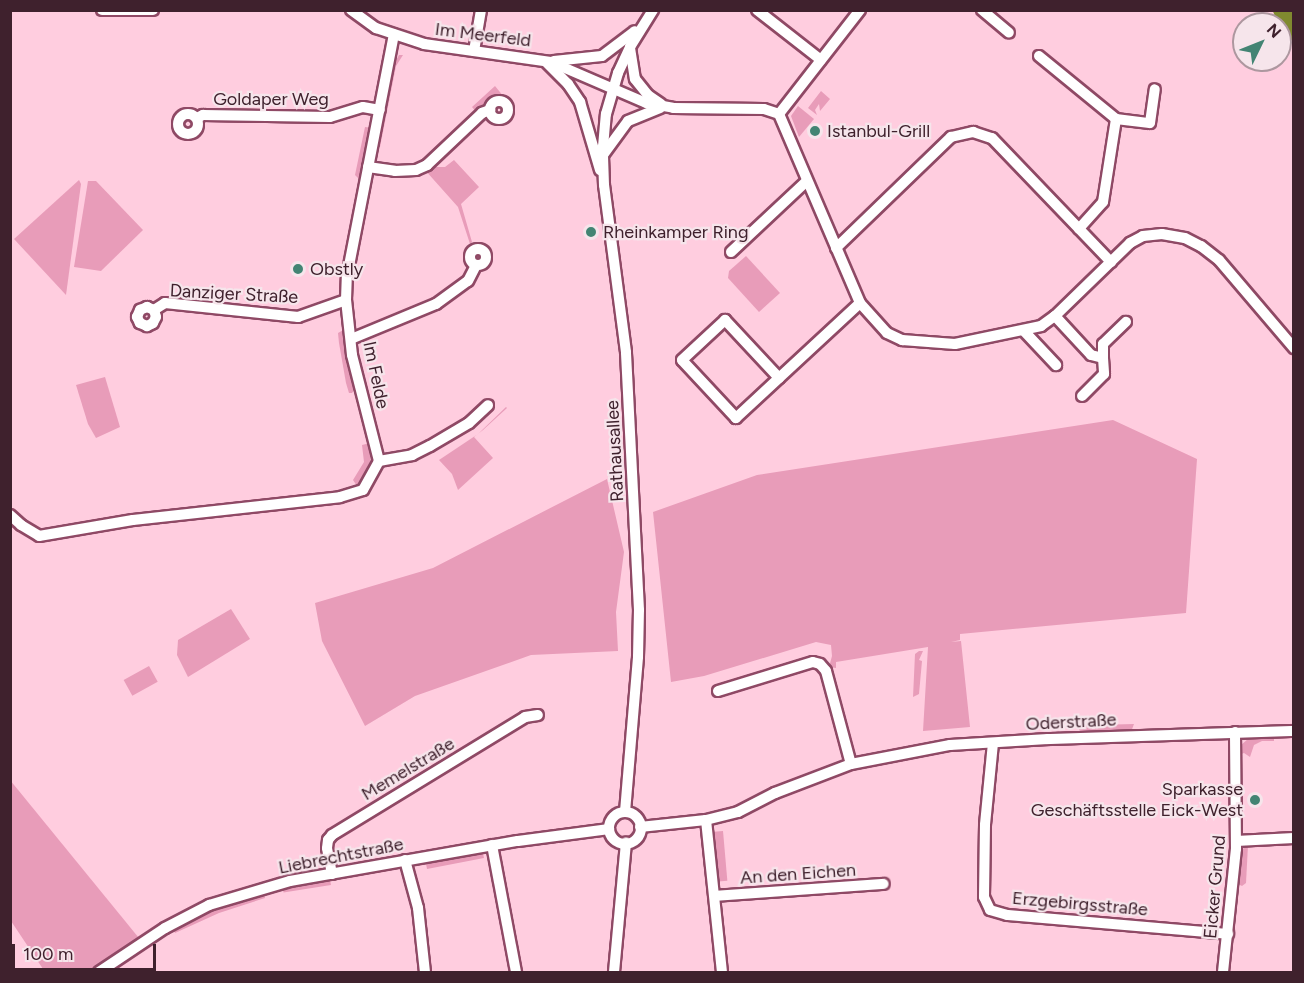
<!DOCTYPE html>
<meta charset="utf-8">
<style>
body{margin:0}
#map{position:relative;width:1304px;height:983px;overflow:hidden;background:#ffcddf;font-family:Figtree,sans-serif}
div>[style]{position:absolute}
[style*='--x']{left:calc(var(--x)*1px);top:calc(var(--y)*1px);width:calc(var(--w)*1px);rotate:calc(var(--a)*1deg)}
.green>*{inset:0;background:#e89cb9;transform-origin:0 0}
.river>*{height:18px;margin:-9px;padding:0 9px;transform-origin:9px;border-radius:9px;background:#808a2f}
.roads{filter:drop-shadow(2px 0 #8f4965) drop-shadow(-2px 0 #8f4965) drop-shadow(0 2px #8f4965) drop-shadow(0 -2px #8f4965)}
.minor>*{height:10px;margin:-5px;padding:0 5px;transform-origin:5px;border-radius:5px;background:#fff}
.minor>.ring{margin:-5px;padding:0;box-sizing:content-box;background:none;border:10px solid #fff;border-radius:50%}
.dots>*{width:16px;height:16px;translate:-50% -50%;box-sizing:border-box;border:3px solid #f6e5eb;border-radius:50%}
span{translate:-50% -50%;white-space:nowrap;text-align:center;line-height:1.15;-webkit-text-stroke:4.5px #f6e5eb;paint-order:stroke}
.street-label{font-size:18px;color:#3f212d}
.poi-label{font-size:18px;color:#3f212d}
.left{translate:0 -50%;text-align:left}
.right{translate:-100% -50%;text-align:right}
.frame{position:absolute;inset:0;border:12px solid #3f212d;pointer-events:none}
.north{position:absolute;left:1232px;top:12px;width:60px;height:60px;box-sizing:border-box;background:#f6e5eb;border:2px solid #ad979f;border-radius:50%;rotate:47deg;font-size:16px;font-weight:700;line-height:24px;text-align:center;color:#3f212d}
.north::after{content:'';display:block;margin:auto;width:21px;height:27px;background:#438473;clip-path:polygon(50% 0,100% 100%,50% 72%,0 100%)}
.scale{position:absolute;left:12px;top:944px;width:144px;height:27px;box-sizing:border-box;border:3px solid #3f212d;border-top:0;padding-left:8px;font-size:18px;line-height:21px;white-space:nowrap;color:#3f212d;-webkit-text-stroke:4px #f6e5eb;paint-order:stroke}
</style>
<div id="map">
<div class="green">
<i style="clip-path:polygon(399px 55px,403px 55px,396px 66px,380px 147px,378px 147px,394px 64px)"></i>
<i style="clip-path:polygon(495px 86px,504px 97px,494px 97px,477px 113px,472px 107px)"></i>
<i style="clip-path:polygon(821px 91px,830px 99px,820px 111px,819px 104px,815px 110px,817px 115px,808px 108px)"></i>
<i style="clip-path:polygon(798px 106px,814px 119px,799px 137px,791px 116px)"></i>
<i style="clip-path:polygon(365px 127px,372px 128px,362px 177px,359px 179px,355px 175px)"></i>
<i style="clip-path:polygon(454px 160px,479px 187px,461px 204px,472px 242px,470px 244px,458px 207px,425px 170px,433px 167px,445px 167px)"></i>
<i style="clip-path:polygon(79px 180px,81px 184px,66px 295px,14px 239px)"></i>
<i style="clip-path:polygon(88px 181px,96px 181px,143px 230px,101px 271px,74px 267px)"></i>
<i style="clip-path:polygon(746px 256px,780px 293px,759px 312px,728px 278px,729px 271px)"></i>
<i style="clip-path:polygon(345px 329px,355px 389px,352px 393px,349px 393px,346px 383px,339px 343px,338px 333px)"></i>
<i style="clip-path:polygon(105px 377px,120px 427px,96px 438px,88px 424px,76px 385px)"></i>
<i style="clip-path:polygon(506px 407px,507px 408px,483px 430px,474px 437px,493px 458px,458px 490px,452px 474px,439px 460px,478px 434px)"></i>
<i style="clip-path:polygon(1113px 420px,1197px 459px,1186px 613px,960px 634px,960px 640px,951px 642px,961px 641px,970px 727px,923px 731px,928px 647px,836px 662px,836px 668px,829px 667px,832px 656px,831px 645px,816px 642px,704px 676px,671px 682px,653px 512px,757px 475px)"></i>
<i style="clip-path:polygon(370px 443px,371px 464px,363px 481px,357px 486px,353px 480px,364px 462px,362px 445px)"></i>
<i style="clip-path:polygon(607px 479px,624px 552px,616px 612px,618px 651px,531px 655px,415px 696px,365px 726px,322px 641px,315px 603px,433px 568px)"></i>
<i style="clip-path:polygon(231px 609px,250px 639px,188px 677px,177px 655px,178px 640px)"></i>
<i style="clip-path:polygon(919px 651px,923px 651px,919px 660px,922px 661px,919px 694px,913px 697px,915px 654px)"></i>
<i style="left:149px;top:666px;width:18px;height:29px;rotate:61deg"></i>
<i style="clip-path:polygon(1134px 724px,1131px 732px,1083px 733px,1079px 730px,1079px 726px,1091px 725px,1092px 729px,1095px 729px,1096px 725px)"></i>
<i style="clip-path:polygon(1274px 737px,1274px 741px,1262px 741px,1254px 745px,1250px 757px,1244px 753px,1239px 755px,1241px 745px,1248px 739px)"></i>
<i style="clip-path:polygon(10px 780px,143px 943px,99px 972px,45px 972px,11px 921px)"></i>
<i style="left:723px;top:831px;width:50px;height:9px;rotate:85deg"></i>
<i style="clip-path:polygon(1248px 845px,1246px 883px,1242px 886px,1238px 884px,1240px 851px)"></i>
<i style="left:483px;top:853px;width:5px;height:58px;rotate:79deg"></i>
<i style="left:330px;top:879px;width:6px;height:48px;rotate:81deg"></i>
<i style="clip-path:polygon(264px 893px,265px 898px,219px 913px,175px 933px,173px 929px,207px 912px)"></i>
</div>
<div class="river">
<i style="--x:1282;--y:10;--w:25;--a:61"></i>
</div>
<div class="roads">
<div class="minor">
<i style="--x:102;--y:10;--w:51;--a:0"></i>
<i style="--x:351;--y:10;--w:31;--a:36"></i>
<i style="--x:376;--y:28;--w:51;--a:18.4"></i>
<i style="--x:424;--y:44;--w:128;--a:8.1"></i>
<i style="--x:551;--y:62;--w:103;--a:23.3"></i>
<i style="--x:646;--y:103;--w:27;--a:10"></i>
<i style="--x:673;--y:108;--w:91;--a:0.6"></i>
<i style="--x:764;--y:109;--w:16;--a:18"></i>
<i style="--x:779;--y:114;--w:206;--a:66.8"></i>
<i style="--x:860;--y:303;--w:40;--a:48"></i>
<i style="--x:887;--y:333;--w:17;--a:25"></i>
<i style="--x:902;--y:340;--w:53;--a:4.3"></i>
<i style="--x:955;--y:344;--w:88;--a:-11.8"></i>
<i style="--x:1041;--y:326;--w:17;--a:-36"></i>
<i style="--x:1055;--y:316;--w:105;--a:-44.2"></i>
<i style="--x:1130;--y:243;--w:15;--a:-28"></i>
<i style="--x:1143;--y:236;--w:19;--a:-6"></i>
<i style="--x:1162;--y:234;--w:23;--a:10"></i>
<i style="--x:1185;--y:238;--w:18;--a:27"></i>
<i style="--x:1201;--y:246;--w:23;--a:38"></i>
<i style="--x:1219;--y:260;--w:116;--a:49.6"></i>
<i style="--x:757;--y:10;--w:81;--a:38"></i>
<i style="--x:982;--y:10;--w:35;--a:40"></i>
<i style="--x:630;--y:48;--w:31;--a:81"></i>
<i style="--x:635;--y:79;--w:21;--a:51"></i>
<i style="--x:648;--y:95;--w:16;--a:35"></i>
<i style="--x:474;--y:51;--w:42;--a:-80.3"></i>
<i style="--x:1039;--y:56;--w:99;--a:39.3"></i>
<i style="--x:1116;--y:119;--w:84;--a:98.9"></i>
<i style="--x:1103;--y:202;--w:36;--a:132"></i>
<i style="--x:554;--y:61;--w:48;--a:-5.9"></i>
<i style="--x:602;--y:56;--w:41;--a:-37.1"></i>
<i style="--x:547;--y:63;--w:30;--a:45"></i>
<i style="--x:568;--y:84;--w:22;--a:56"></i>
<i style="--x:580;--y:102;--w:71;--a:73.6"></i>
<i class="ring" style="left:490px;top:101px;width:8px;height:8px"></i>
<i style="--x:779;--y:114;--w:132;--a:-52.1"></i>
<i class="ring" style="left:178px;top:114px;width:10px;height:10px"></i>
<i style="--x:197;--y:118;--w:7;--a:-27"></i>
<i style="--x:203;--y:115;--w:127;--a:0.9"></i>
<i style="--x:330;--y:117;--w:34;--a:-17"></i>
<i style="--x:363;--y:107;--w:17;--a:10"></i>
<i style="--x:1116;--y:119;--w:34;--a:7"></i>
<i style="--x:1150;--y:123;--w:34;--a:-82"></i>
<i style="--x:603;--y:155;--w:42;--a:-53.7"></i>
<i style="--x:628;--y:121;--w:35;--a:-22"></i>
<i style="--x:368;--y:167;--w:27;--a:8"></i>
<i style="--x:395;--y:171;--w:21;--a:-3"></i>
<i style="--x:416;--y:170;--w:12;--a:-24"></i>
<i style="--x:427;--y:165;--w:76;--a:-43.4"></i>
<i style="--x:482;--y:113;--w:9;--a:-21"></i>
<i style="--x:836;--y:248;--w:160;--a:-44"></i>
<i style="--x:951;--y:137;--w:23;--a:-13"></i>
<i style="--x:973;--y:132;--w:20;--a:18"></i>
<i style="--x:992;--y:138;--w:172;--a:46.2"></i>
<i class="ring" style="left:470px;top:249px;width:6px;height:6px"></i>
<i style="--x:731;--y:252;--w:104;--a:-43.1"></i>
<i style="--x:154;--y:310;--w:7;--a:74"></i>
<i style="--x:156;--y:317;--w:7;--a:117"></i>
<i style="--x:153;--y:323;--w:7;--a:153"></i>
<i style="--x:147;--y:326;--w:8;--a:-157"></i>
<i style="--x:140;--y:323;--w:7;--a:-117"></i>
<i style="--x:137;--y:317;--w:8;--a:-67"></i>
<i style="--x:140;--y:310;--w:8;--a:-23"></i>
<i style="--x:147;--y:307;--w:8;--a:23"></i>
<i style="--x:154;--y:310;--w:13;--a:-32"></i>
<i style="--x:165;--y:303;--w:134;--a:6"></i>
<i style="--x:298;--y:317;--w:51;--a:-19.5"></i>
<i style="--x:1055;--y:316;--w:53;--a:47.3"></i>
<i style="--x:1091;--y:355;--w:12;--a:14"></i>
<i style="--x:1103;--y:358;--w:16;--a:86"></i>
<i style="--x:1104;--y:374;--w:31;--a:135"></i>
<i style="--x:1024;--y:331;--w:47;--a:46.7"></i>
<i style="--x:351;--y:339;--w:92;--a:-22.4"></i>
<i style="--x:436;--y:304;--w:39;--a:-36"></i>
<i style="--x:468;--y:281;--w:18;--a:-63"></i>
<i style="--x:1103;--y:358;--w:14;--a:-90"></i>
<i style="--x:1103;--y:344;--w:32;--a:-44"></i>
<i style="--x:779;--y:378;--w:59;--a:137.1"></i>
<i style="--x:736;--y:418;--w:79;--a:-133"></i>
<i style="--x:682;--y:360;--w:59;--a:-42.9"></i>
<i style="--x:725;--y:320;--w:79;--a:47"></i>
<i style="--x:779;--y:378;--w:110;--a:-42.8"></i>
<i style="--x:379;--y:461;--w:34;--a:-10"></i>
<i style="--x:412;--y:455;--w:20;--a:-27"></i>
<i style="--x:430;--y:446;--w:45;--a:-30.5"></i>
<i style="--x:469;--y:423;--w:26;--a:-43"></i>
<i style="--x:10;--y:515;--w:15;--a:42"></i>
<i style="--x:21;--y:525;--w:21;--a:31"></i>
<i style="--x:39;--y:536;--w:95;--a:-9.7"></i>
<i style="--x:133;--y:520;--w:208;--a:-6.3"></i>
<i style="--x:340;--y:497;--w:24;--a:-17"></i>
<i style="--x:363;--y:490;--w:33;--a:-61"></i>
<i style="--x:379;--y:461;--w:109;--a:-104.3"></i>
<i style="--x:352;--y:355;--w:55;--a:-96.2"></i>
<i style="--x:346;--y:300;--w:24;--a:-88"></i>
<i style="--x:347;--y:276;--w:246;--a:-79"></i>
<i style="--x:718;--y:691;--w:99;--a:-17"></i>
<i style="--x:813;--y:662;--w:7;--a:16"></i>
<i style="--x:820;--y:664;--w:9;--a:49"></i>
<i style="--x:826;--y:671;--w:96;--a:75"></i>
<i style="--x:993;--y:743;--w:82;--a:95.6"></i>
<i style="--x:985;--y:825;--w:72;--a:90.8"></i>
<i style="--x:984;--y:897;--w:14;--a:65"></i>
<i style="--x:990;--y:910;--w:18;--a:16"></i>
<i style="--x:1007;--y:915;--w:222;--a:4.9"></i>
<i style="--x:625;--y:812;--w:156;--a:-85.2"></i>
<i style="--x:638;--y:657;--w:47;--a:-88.8"></i>
<i style="--x:639;--y:610;--w:258;--a:-92.9"></i>
<i style="--x:626;--y:352;--w:168;--a:-97.5"></i>
<i style="--x:604;--y:185;--w:38;--a:-92"></i>
<i style="--x:603;--y:147;--w:33;--a:-85"></i>
<i style="--x:606;--y:114;--w:43;--a:-73.7"></i>
<i style="--x:618;--y:73;--w:29;--a:-65"></i>
<i style="--x:630;--y:47;--w:44;--a:-58.1"></i>
<i class="ring" style="left:609px;top:812px;width:22px;height:22px"></i>
<i style="--x:706;--y:820;--w:153;--a:84"></i>
<i style="--x:640;--y:827;--w:66;--a:-6.1"></i>
<i style="--x:706;--y:820;--w:33;--a:-14"></i>
<i style="--x:738;--y:812;--w:42;--a:-27.2"></i>
<i style="--x:775;--y:793;--w:81;--a:-20.9"></i>
<i style="--x:851;--y:764;--w:101;--a:-10.9"></i>
<i style="--x:950;--y:745;--w:98;--a:-3.5"></i>
<i style="--x:1048;--y:739;--w:246;--a:-1.9"></i>
<i style="--x:1236;--y:841;--w:58;--a:-3"></i>
<i style="--x:492;--y:845;--w:129;--a:79.3"></i>
<i style="--x:405;--y:860;--w:50;--a:74.8"></i>
<i style="--x:418;--y:908;--w:64;--a:83.8"></i>
<i style="--x:332;--y:874;--w:26;--a:-101"></i>
<i style="--x:327;--y:848;--w:8;--a:-83"></i>
<i style="--x:328;--y:840;--w:6;--a:-51"></i>
<i style="--x:332;--y:835;--w:226;--a:-31.4"></i>
<i style="--x:525;--y:717;--w:13;--a:-9"></i>
<i style="--x:715;--y:896;--w:169;--a:-4.1"></i>
<i style="--x:99;--y:972;--w:79;--a:-33.7"></i>
<i style="--x:165;--y:928;--w:50;--a:-27.6"></i>
<i style="--x:209;--y:905;--w:84;--a:-16.5"></i>
<i style="--x:290;--y:881;--w:231;--a:-10"></i>
<i style="--x:518;--y:841;--w:92;--a:-7.5"></i>
<i style="--x:614;--y:972;--w:130;--a:-84.7"></i>
<i style="--x:1223;--y:972;--w:124;--a:-84"></i>
<i style="--x:1236;--y:849;--w:117;--a:-90.5"></i>
</div>
</div>
<div class="dots">
<i style="left:815px;top:131px;background:#438473"></i>
<i style="left:591px;top:232px;background:#438473"></i>
<i style="left:298px;top:269px;background:#438473"></i>
<i style="left:1255px;top:800px;background:#438473"></i>
</div>
<div class="street-label">
<span style="left:483px;top:35px;rotate:7deg">Im Meerfeld</span>
<span style="left:271px;top:99px">Goldaper Weg</span>
<span style="left:234px;top:294px;rotate:3deg">Danziger Straße</span>
<span style="left:376px;top:375px;rotate:78deg">Im Felde</span>
<span style="left:615px;top:451px;rotate:-93deg">Rathausallee</span>
<span style="left:1071px;top:722px;rotate:-3deg">Oderstraße</span>
<span style="left:408px;top:769px;rotate:-31deg">Memelstraße</span>
<span style="left:341px;top:856px;rotate:-11deg">Liebrechtstraße</span>
<span style="left:798px;top:874px;rotate:-4deg">An den Eichen</span>
<span style="left:1215px;top:887px;rotate:-85deg">Eicker Grund</span>
<span style="left:1080px;top:904px;rotate:5deg">Erzgebirgsstraße</span>
</div>
<div class="poi-label">
<span class="left" style="left:827px;top:131px">Istanbul-Grill</span>
<span class="left" style="left:603px;top:232px">Rheinkamper Ring</span>
<span class="left" style="left:310px;top:269px">Obstly</span>
<span class="right" style="left:1243px;top:800px">Sparkasse<br>Geschäftsstelle Eick-West</span>
</div>
<div class="frame"></div>
<div class="north">N</div>
<div class="scale">100 m</div>
</div>
